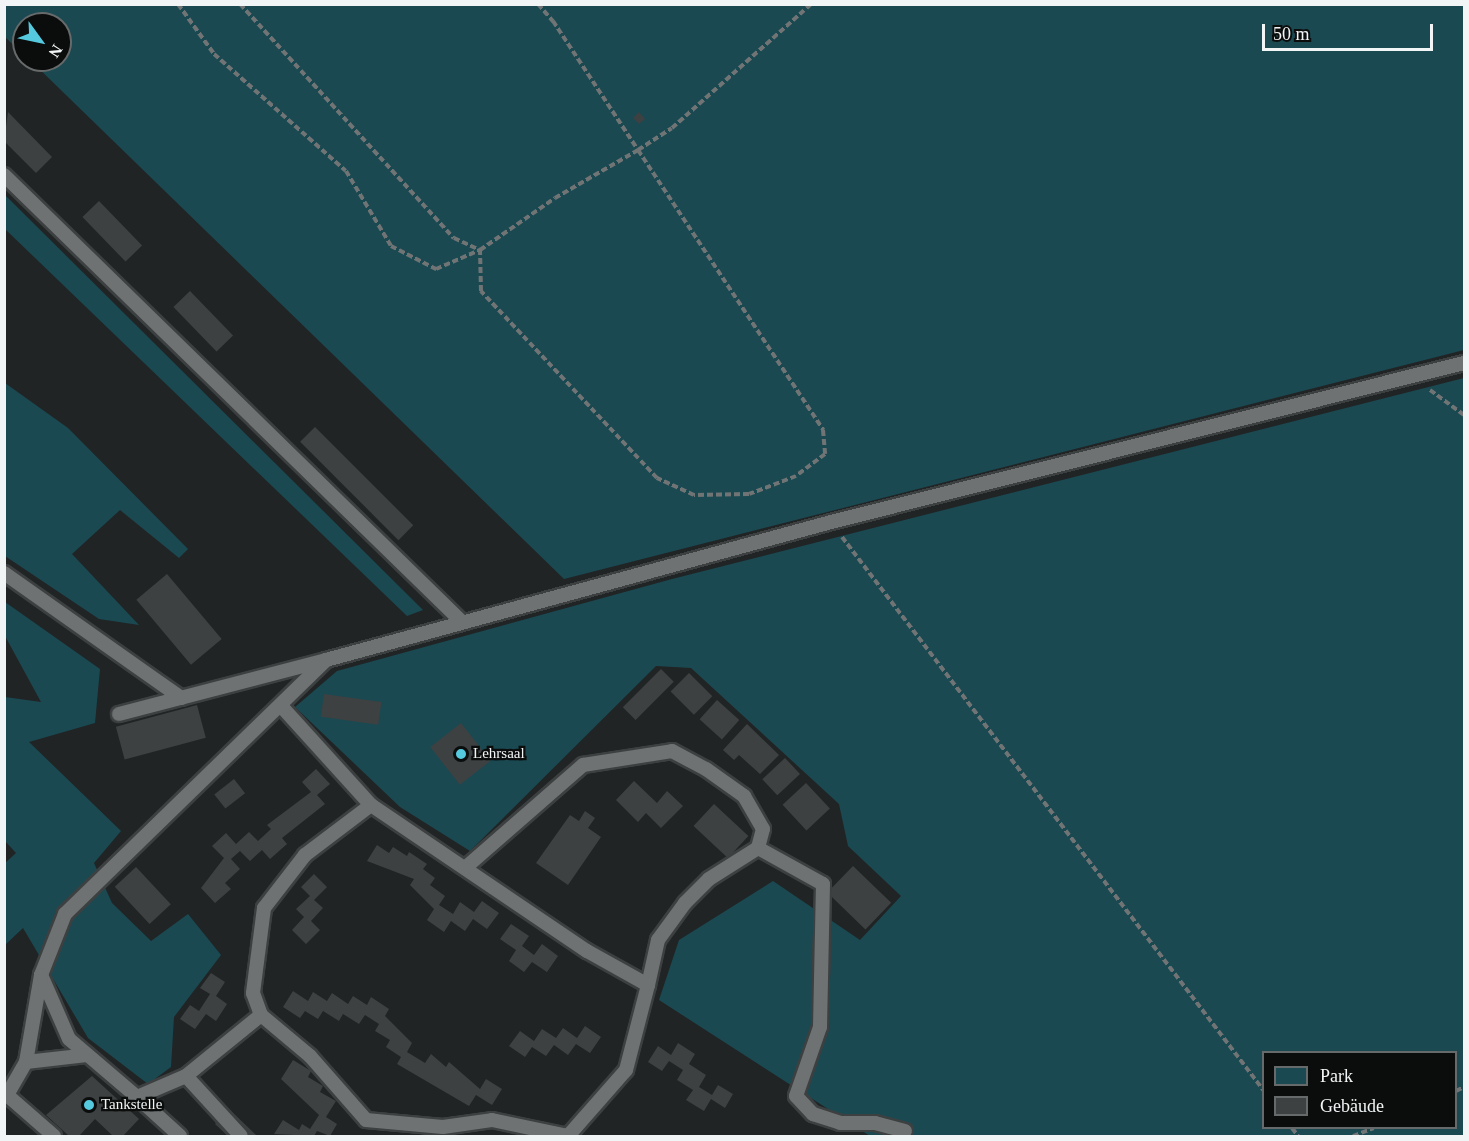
<!DOCTYPE html>
<meta charset="utf-8">
<style>
body{margin:0}
#map{position:relative;width:1469px;height:1141px;overflow:hidden;background:#212425;font-family:Georgia,serif}
div>[style]{position:absolute}
[style*='--x']{left:calc(var(--x)*1px);top:calc(var(--y)*1px);width:calc(var(--w)*1px);rotate:calc(var(--a)*1deg)}
.green>*{inset:0;background:#1a4952}
.building>*{inset:0;background:#3d4142;transform-origin:0 0}
.path>*{height:4px;margin-top:-2px;transform-origin:0;background:repeating-linear-gradient(90deg,#717475 0 6px,transparent 0 9px)}
.roads{filter:drop-shadow(2px 0 #3d4041) drop-shadow(-2px 0 #3d4041) drop-shadow(0 2px #3d4041) drop-shadow(0 -2px #3d4041)}
.lane>*{height:14px;margin:-7px;padding:0 7px;transform-origin:7px;border-radius:7px;background:#6e7273}
.dots>*{width:16px;height:16px;translate:-50% -50%;box-sizing:border-box;border:3px solid #0b0d0d;border-radius:50%}
span{translate:-50% -50%;white-space:nowrap;text-align:center;line-height:1.15;-webkit-text-stroke:4.5px #0b0d0d;paint-order:stroke}
.poi-label{font-size:15px;color:#f2f5f5}
.left{translate:0 -50%;text-align:left}
.frame{position:absolute;inset:0;border:6px solid #f2f5f5;pointer-events:none}
.legend{position:absolute;left:1262px;top:1051px;width:195px;height:78px;box-sizing:border-box;background:#0b0d0d;border:2px solid #676a6a;margin:0;padding:8px 10px;list-style:none;font-size:18px;color:#f2f5f5}
.legend li{display:flex;align-items:center;gap:12px;height:30px}
.legend b{width:30px;border:2px solid #676a6a}
.north{position:absolute;left:12px;top:12px;width:60px;height:60px;box-sizing:border-box;background:#0b0d0d;border:2px solid #676a6a;border-radius:50%;rotate:123deg;font-size:16px;font-weight:700;line-height:24px;text-align:center;color:#f2f5f5}
.north::after{content:'';display:block;margin:auto;width:21px;height:27px;background:#55cadf;clip-path:polygon(50% 0,100% 100%,50% 72%,0 100%)}
.scale{position:absolute;left:1262px;top:24px;width:171px;height:27px;box-sizing:border-box;border:3px solid #f2f5f5;border-top:0;padding-left:8px;font-size:18px;line-height:21px;white-space:nowrap;color:#f2f5f5;-webkit-text-stroke:4px #0b0d0d;paint-order:stroke}
</style>
<div id="map">
<div class="green">
<i style="clip-path:polygon(5px 4px,1464px 5px,1464px 350px,564px 579px,30px 60px,60px 60px,60px 24px,24px 24px,24px 55px,5px 37px)"></i>
<i style="clip-path:polygon(4px 195px,5px 195px,423px 610px,407px 616px,5px 229px)"></i>
<i style="clip-path:polygon(evenodd,1464px 378px,1464px 1136px,870px 1136px,659px 1000px,679px 940px,773px 881px,860px 940px,901px 896px,848px 846px,839px 804px,691px 668px,656px 666px,470px 851px,400px 807px,295px 707px,337px 671px,672px 579px,1464px 378px,1264px 1052px,1456px 1052px,1456px 1128px,1264px 1128px,1264px 1052px)"></i>
<i style="clip-path:polygon(5px 383px,68px 428px,188px 549px,179px 558px,120px 510px,72px 554px,139px 625px,99px 619px,5px 556px)"></i>
<i style="clip-path:polygon(5px 602px,100px 669px,95px 723px,29px 742px,121px 831px,94px 863px,112px 903px,151px 941px,188px 914px,221px 955px,174px 1017px,171px 1067px,148px 1084px,88px 1038px,23px 928px,5px 945px,4px 864px,16px 853px,5px 841px,5px 697px,41px 702px,5px 636px)"></i>
</div>
<div class="building">
<i style="clip-path:polygon(8px 112px,52px 157px,36px 173px,4px 141px)"></i>
<i style="clip-path:polygon(639px 112px,645px 119px,639px 124px,633px 118px)"></i>
<i style="left:99px;top:201px;width:62px;height:23px;rotate:46deg"></i>
<i style="left:190px;top:291px;width:62px;height:23px;rotate:46deg"></i>
<i style="left:315px;top:427px;width:139px;height:21px;rotate:45deg"></i>
<i style="left:167px;top:574px;width:85px;height:40px;rotate:50deg"></i>
<i style="left:661px;top:669px;width:18px;height:54px;rotate:45deg"></i>
<i style="left:689px;top:673px;width:33px;height:26px;rotate:45deg"></i>
<i style="left:324px;top:694px;width:58px;height:23px;rotate:8deg"></i>
<i style="left:717px;top:700px;width:30px;height:26px;rotate:42deg"></i>
<i style="left:197px;top:705px;width:34px;height:84px;rotate:75deg"></i>
<i style="left:461px;top:723px;width:48px;height:39px;rotate:52deg"></i>
<i style="clip-path:polygon(747px 724px,779px 755px,760px 774px,739px 755px,734px 760px,723px 750px)"></i>
<i style="left:785px;top:758px;width:22px;height:31px;rotate:47deg"></i>
<i style="clip-path:polygon(316px 769px,330px 784px,317px 795px,325px 804px,282px 838px,287px 844px,270px 859px,262px 850px,250px 861px,240px 851px,231px 859px,240px 869px,225px 883px,231px 889px,215px 903px,201px 888px,224px 858px,212px 846px,226px 833px,236px 844px,249px 832px,258px 841px,271px 829px,267px 825px,311px 792px,302px 782px)"></i>
<i style="left:234px;top:779px;width:18px;height:25px;rotate:52deg"></i>
<i style="clip-path:polygon(634px 781px,657px 803px,667px 791px,683px 806px,661px 828px,646px 813px,638px 822px,616px 800px)"></i>
<i style="left:806px;top:783px;width:35px;height:32px;rotate:47deg"></i>
<i style="left:714px;top:804px;width:47px;height:30px;rotate:43deg"></i>
<i style="clip-path:polygon(585px 811px,595px 818px,588px 828px,601px 837px,568px 885px,536px 863px,570px 815px,579px 821px)"></i>
<i style="clip-path:polygon(377px 845px,389px 853px,393px 847px,407px 856px,409px 852px,427px 864px,423px 869px,435px 878px,430px 885px,445px 896px,439px 905px,453px 914px,460px 902px,474px 912px,482px 901px,499px 913px,487px 929px,473px 919px,465px 931px,451px 921px,444px 932px,427px 920px,434px 909px,410px 885px,414px 879px,367px 861px)"></i>
<i style="left:853px;top:866px;width:53px;height:37px;rotate:44deg"></i>
<i style="left:136px;top:867px;width:51px;height:29px;rotate:47deg"></i>
<i style="clip-path:polygon(314px 874px,327px 887px,314px 900px,323px 908px,311px 921px,320px 930px,306px 944px,292px 930px,304px 917px,296px 909px,310px 896px,301px 887px)"></i>
<i style="clip-path:polygon(511px 924px,529px 936px,522px 946px,534px 955px,542px 944px,558px 956px,547px 972px,532px 962px,524px 972px,509px 961px,516px 950px,500px 939px)"></i>
<i style="clip-path:polygon(211px 973px,225px 982px,216px 996px,227px 1004px,216px 1021px,206px 1014px,195px 1029px,180px 1019px,190px 1005px,199px 1011px,210px 994px,200px 988px)"></i>
<i style="clip-path:polygon(293px 991px,308px 1001px,313px 992px,327px 1001px,332px 993px,348px 1004px,353px 996px,367px 1005px,371px 997px,389px 1009px,385px 1016px,412px 1043px,407px 1052px,425px 1063px,431px 1054px,446px 1067px,449px 1062px,480px 1089px,486px 1079px,502px 1089px,492px 1105px,476px 1095px,469px 1106px,397px 1064px,401px 1057px,386px 1047px,390px 1040px,375px 1031px,379px 1024px,365px 1015px,359px 1024px,343px 1014px,339px 1021px,323px 1011px,318px 1019px,305px 1011px,300px 1018px,283px 1007px)"></i>
<i style="clip-path:polygon(585px 1026px,601px 1037px,590px 1053px,576px 1044px,568px 1055px,554px 1045px,546px 1056px,532px 1047px,525px 1057px,509px 1046px,520px 1031px,534px 1041px,542px 1029px,556px 1038px,563px 1028px,577px 1038px)"></i>
<i style="clip-path:polygon(678px 1043px,695px 1054px,689px 1064px,706px 1075px,699px 1087px,712px 1095px,718px 1085px,733px 1094px,725px 1108px,711px 1099px,704px 1111px,686px 1100px,693px 1090px,677px 1080px,683px 1070px,669px 1061px,662px 1071px,648px 1062px,658px 1046px,671px 1055px)"></i>
<i style="clip-path:polygon(293px 1060px,311px 1071px,308px 1077px,323px 1086px,320px 1092px,336px 1101px,326px 1117px,337px 1124px,330px 1136px,317px 1131px,314px 1136px,274px 1134px,283px 1120px,299px 1130px,302px 1124px,310px 1129px,319px 1115px,281px 1079px)"></i>
<i style="clip-path:polygon(92px 1076px,139px 1119px,123px 1136px,113px 1136px,95px 1119px,79px 1136px,69px 1136px,46px 1115px)"></i>
<i style="clip-path:polygon(229px 1109px,257px 1136px,228px 1136px,215px 1124px)"></i>
</div>
<div class="path">
<i style="--x:178;--y:4;--w:62;--a:54.2"></i>
<i style="--x:214;--y:54;--w:176;--a:41.6"></i>
<i style="--x:346;--y:171;--w:87;--a:59"></i>
<i style="--x:391;--y:246;--w:51;--a:27.1"></i>
<i style="--x:436;--y:269;--w:48;--a:-23.4"></i>
<i style="--x:240;--y:4;--w:317;--a:47.6"></i>
<i style="--x:454;--y:238;--w:29;--a:25"></i>
<i style="--x:538;--y:4;--w:23;--a:49"></i>
<i style="--x:553;--y:21;--w:154;--a:56.6"></i>
<i style="--x:638;--y:150;--w:336;--a:56.5"></i>
<i style="--x:823;--y:430;--w:24;--a:85"></i>
<i style="--x:825;--y:454;--w:36;--a:143"></i>
<i style="--x:796;--y:476;--w:50;--a:159"></i>
<i style="--x:749;--y:494;--w:55;--a:179"></i>
<i style="--x:694;--y:495;--w:41;--a:-155.3"></i>
<i style="--x:657;--y:478;--w:257;--a:-133.3"></i>
<i style="--x:481;--y:291;--w:41;--a:-91.4"></i>
<i style="--x:480;--y:250;--w:91;--a:-34.7"></i>
<i style="--x:555;--y:198;--w:96;--a:-30"></i>
<i style="--x:638;--y:150;--w:40;--a:-32.9"></i>
<i style="--x:672;--y:128;--w:186;--a:-41.7"></i>
<i style="--x:1430;--y:390;--w:42;--a:36.3"></i>
<i style="--x:842;--y:537;--w:696;--a:52.7"></i>
<i style="--x:1456;--y:1091;--w:9;--a:-27"></i>
<i style="--x:1292;--y:1128;--w:10;--a:53"></i>
<i style="--x:1353;--y:1136;--w:22;--a:-21"></i>
</div>
<div class="roads">
<div class="lane">
<i style="--x:4;--y:175;--w:640;--a:44.3"></i>
<i style="--x:4;--y:573;--w:217;--a:35.2"></i>
<i style="--x:282;--y:707;--w:132;--a:47.8"></i>
<i style="--x:371;--y:805;--w:261;--a:34.1"></i>
<i style="--x:587;--y:951;--w:70;--a:29.1"></i>
<i style="--x:648;--y:985;--w:88;--a:104.5"></i>
<i style="--x:626;--y:1070;--w:88;--a:131.3"></i>
<i style="--x:119;--y:714;--w:214;--a:-14.6"></i>
<i style="--x:371;--y:805;--w:83;--a:142.9"></i>
<i style="--x:305;--y:855;--w:67;--a:127.7"></i>
<i style="--x:264;--y:908;--w:86;--a:97.4"></i>
<i style="--x:253;--y:993;--w:23;--a:70"></i>
<i style="--x:261;--y:1015;--w:64;--a:39.9"></i>
<i style="--x:310;--y:1056;--w:85;--a:48.8"></i>
<i style="--x:366;--y:1120;--w:77;--a:5.2"></i>
<i style="--x:443;--y:1127;--w:49;--a:-8.1"></i>
<i style="--x:492;--y:1120;--w:78;--a:11.9"></i>
<i style="--x:758;--y:848;--w:74;--a:29"></i>
<i style="--x:823;--y:884;--w:143;--a:91.2"></i>
<i style="--x:820;--y:1027;--w:73;--a:109.2"></i>
<i style="--x:796;--y:1096;--w:25;--a:47"></i>
<i style="--x:813;--y:1114;--w:28;--a:18"></i>
<i style="--x:840;--y:1123;--w:35;--a:0"></i>
<i style="--x:875;--y:1123;--w:31;--a:15"></i>
<i style="--x:465;--y:868;--w:157;--a:-41.1"></i>
<i style="--x:583;--y:765;--w:90;--a:-8.9"></i>
<i style="--x:672;--y:751;--w:38;--a:28"></i>
<i style="--x:706;--y:769;--w:47;--a:35.4"></i>
<i style="--x:744;--y:796;--w:38;--a:60"></i>
<i style="--x:763;--y:829;--w:20;--a:105"></i>
<i style="--x:758;--y:848;--w:58;--a:147.7"></i>
<i style="--x:709;--y:879;--w:34;--a:135"></i>
<i style="--x:685;--y:903;--w:46;--a:126.1"></i>
<i style="--x:658;--y:940;--w:46;--a:102.5"></i>
<i style="--x:261;--y:1015;--w:97;--a:140.9"></i>
<i style="--x:186;--y:1076;--w:53;--a:156.8"></i>
<i style="--x:137;--y:1097;--w:89;--a:-139.5"></i>
<i style="--x:69;--y:1039;--w:70;--a:-113.6"></i>
<i style="--x:41;--y:975;--w:66;--a:-68.5"></i>
<i style="--x:65;--y:914;--w:364;--a:-44.2"></i>
<i style="--x:326;--y:660;--w:524;--a:-15.28"></i>
<i style="--x:831;--y:522;--w:653;--a:-14.1"></i>
<i style="--x:26;--y:1062;--w:88;--a:-80.2"></i>
<i style="--x:186;--y:1076;--w:81;--a:47.5"></i>
<i style="--x:137;--y:1097;--w:58;--a:42.2"></i>
<i style="--x:54;--y:1136;--w:62;--a:-138.9"></i>
<i style="--x:7;--y:1095;--w:38;--a:-60"></i>
<i style="--x:26;--y:1062;--w:61;--a:-6.5"></i>
</div>
</div>
<div class="dots">
<i style="left:461px;top:754px;background:#55cadf"></i>
<i style="left:89px;top:1105px;background:#55cadf"></i>
</div>
<div class="poi-label">
<span class="left" style="left:473px;top:754px">Lehrsaal</span>
<span class="left" style="left:101px;top:1105px">Tankstelle</span>
</div>
<div class="frame"></div>
<ul class="legend">
<li><b style="height:16px;background:#1a4952"></b>Park</li>
<li><b style="height:16px;background:#3d4142"></b>Gebäude</li>
</ul>
<div class="north">N</div>
<div class="scale">50 m</div>
</div>
